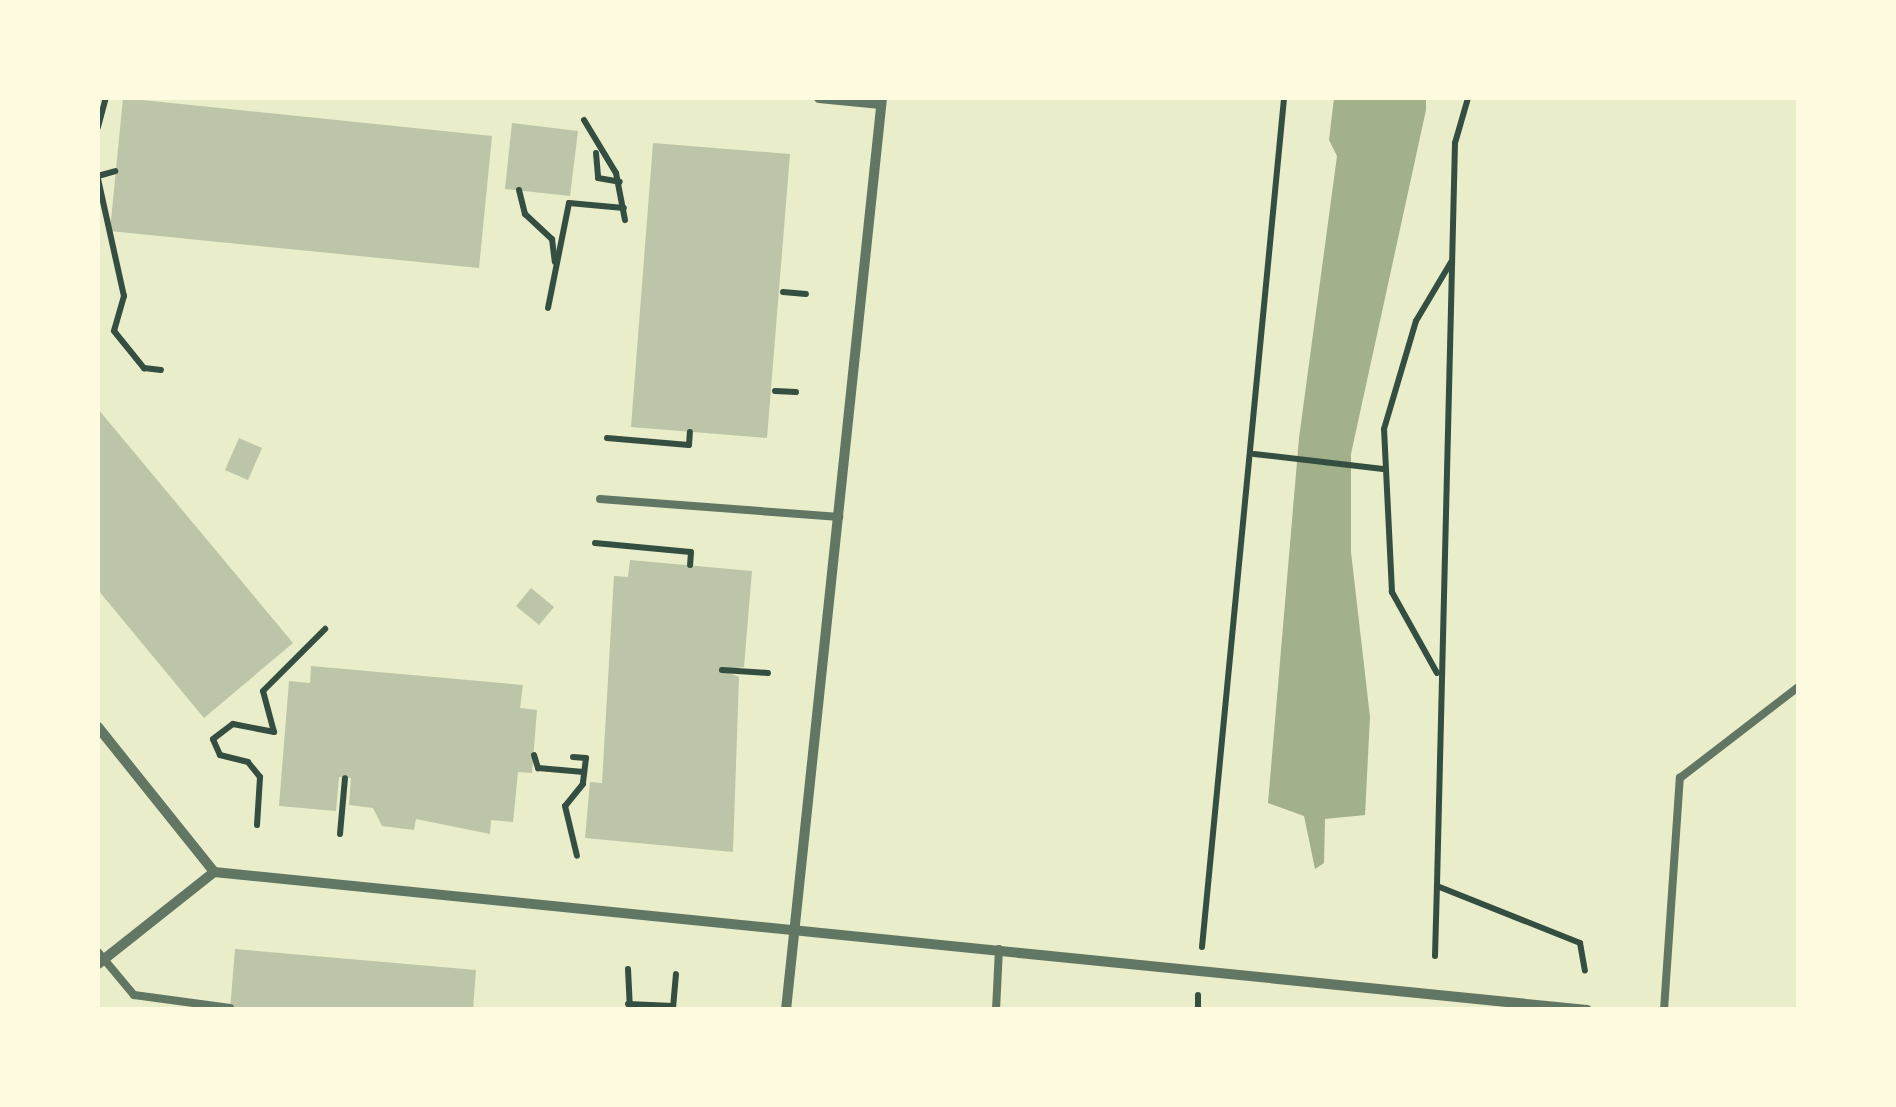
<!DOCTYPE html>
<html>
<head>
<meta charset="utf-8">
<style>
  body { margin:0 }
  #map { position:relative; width:1896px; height:1107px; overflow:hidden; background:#e9edc9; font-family:"Open Sans",sans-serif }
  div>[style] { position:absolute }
  .water>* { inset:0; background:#a3b18a }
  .building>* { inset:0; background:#bcc5a7 }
  .path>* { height:6px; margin:-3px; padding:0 3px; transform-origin:3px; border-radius:3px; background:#344e41 }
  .service>* { height:8px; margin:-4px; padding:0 4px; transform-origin:4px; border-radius:4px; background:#617663 }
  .minor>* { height:10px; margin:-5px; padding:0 5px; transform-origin:5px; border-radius:5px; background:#617663 }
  span { translate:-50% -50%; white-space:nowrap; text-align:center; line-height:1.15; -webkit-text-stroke:8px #fefae0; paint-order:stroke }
  .frame { position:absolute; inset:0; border:100px solid #fefae0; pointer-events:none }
</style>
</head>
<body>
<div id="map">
  <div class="water">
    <div style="clip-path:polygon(1334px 98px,1426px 98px,1426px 110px,1351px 454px,1351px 552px,1370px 717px,1365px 815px,1325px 819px,1324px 863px,1315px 869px,1304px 816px,1268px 803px,1299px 438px,1337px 156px,1329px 140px)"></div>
  </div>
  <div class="building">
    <div style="clip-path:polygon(123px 98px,492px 136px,479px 268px,110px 231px)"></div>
    <div style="clip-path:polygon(512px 123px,578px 131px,570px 196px,505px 189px)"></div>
    <div style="clip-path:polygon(653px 143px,790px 154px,767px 438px,631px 427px)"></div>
    <div style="clip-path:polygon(98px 409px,293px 643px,204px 718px,98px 590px)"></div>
    <div style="clip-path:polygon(239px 438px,262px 448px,248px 480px,225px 470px)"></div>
    <div style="clip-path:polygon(630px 560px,752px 571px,744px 667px,722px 670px,739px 677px,733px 852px,585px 838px,590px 782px,602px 783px,614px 576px,628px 577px)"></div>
    <div style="clip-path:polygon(531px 588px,554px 607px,539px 625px,516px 606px)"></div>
    <div style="clip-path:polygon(311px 666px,523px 685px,520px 708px,537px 710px,532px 773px,518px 772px,513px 822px,491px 820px,490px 834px,416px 819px,414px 830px,382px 826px,373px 808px,349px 805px,351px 778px,339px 777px,336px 811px,279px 806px,289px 681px,310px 683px)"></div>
    <div style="clip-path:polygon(235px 949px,476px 970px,473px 1010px,230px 1010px)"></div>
  </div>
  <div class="path">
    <div style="left:1468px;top:98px;width:47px;rotate:106.1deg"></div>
    <div style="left:1455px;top:143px;width:743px;rotate:91.39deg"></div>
    <div style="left:1437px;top:886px;width:154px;rotate:21.7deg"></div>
    <div style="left:1580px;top:943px;width:28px;rotate:80deg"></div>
    <div style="left:584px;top:120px;width:62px;rotate:58.9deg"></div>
    <div style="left:616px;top:173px;width:48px;rotate:79.2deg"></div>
    <div style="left:98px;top:127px;width:30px;rotate:-75deg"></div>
    <div style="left:596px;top:153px;width:25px;rotate:85deg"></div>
    <div style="left:598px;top:178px;width:22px;rotate:10deg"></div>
    <div style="left:98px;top:176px;width:18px;rotate:-16deg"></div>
    <div style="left:98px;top:179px;width:120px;rotate:77.5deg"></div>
    <div style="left:124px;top:296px;width:36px;rotate:106deg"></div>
    <div style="left:114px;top:331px;width:48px;rotate:51deg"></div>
    <div style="left:144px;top:368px;width:17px;rotate:7deg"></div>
    <div style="left:519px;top:190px;width:25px;rotate:76deg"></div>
    <div style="left:525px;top:214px;width:37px;rotate:43deg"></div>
    <div style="left:552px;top:239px;width:23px;rotate:83deg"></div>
    <div style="left:783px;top:292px;width:23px;rotate:5deg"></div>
    <div style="left:548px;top:308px;width:107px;rotate:-78.7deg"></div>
    <div style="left:569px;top:203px;width:55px;rotate:5.2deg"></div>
    <div style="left:775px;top:391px;width:21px;rotate:3deg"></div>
    <div style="left:607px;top:438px;width:82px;rotate:4.9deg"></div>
    <div style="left:689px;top:445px;width:13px;rotate:-86deg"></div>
    <div style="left:1254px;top:454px;width:130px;rotate:6.6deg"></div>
    <div style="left:595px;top:543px;width:96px;rotate:5.4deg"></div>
    <div style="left:691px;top:552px;width:13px;rotate:94deg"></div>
    <div style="left:722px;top:670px;width:46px;rotate:3.7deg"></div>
    <div style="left:1437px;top:673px;width:93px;rotate:-119.1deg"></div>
    <div style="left:1392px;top:592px;width:163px;rotate:-92.8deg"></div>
    <div style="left:1384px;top:429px;width:113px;rotate:-73.5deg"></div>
    <div style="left:1416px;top:321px;width:69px;rotate:-59.3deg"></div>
    <div style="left:534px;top:755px;width:14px;rotate:73deg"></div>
    <div style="left:538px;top:768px;width:46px;rotate:5deg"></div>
    <div style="left:573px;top:757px;width:13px;rotate:4deg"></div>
    <div style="left:586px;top:758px;width:26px;rotate:97deg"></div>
    <div style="left:583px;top:784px;width:28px;rotate:129deg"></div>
    <div style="left:565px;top:806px;width:51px;rotate:76.5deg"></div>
    <div style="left:257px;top:825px;width:48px;rotate:-86.4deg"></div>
    <div style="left:260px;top:777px;width:19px;rotate:-129deg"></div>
    <div style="left:248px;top:762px;width:29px;rotate:-166deg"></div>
    <div style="left:220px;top:755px;width:17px;rotate:-114deg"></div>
    <div style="left:213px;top:739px;width:25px;rotate:-37deg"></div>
    <div style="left:233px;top:724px;width:42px;rotate:11deg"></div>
    <div style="left:274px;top:732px;width:42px;rotate:-105deg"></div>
    <div style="left:263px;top:691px;width:88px;rotate:-45deg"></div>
    <div style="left:340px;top:834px;width:56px;rotate:-84.9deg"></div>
    <div style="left:1202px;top:947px;width:853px;rotate:-84.48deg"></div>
    <div style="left:1435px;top:956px;width:70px;rotate:-88.4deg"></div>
    <div style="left:628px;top:969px;width:41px;rotate:87.2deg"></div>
    <div style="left:628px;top:1004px;width:45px;rotate:2.5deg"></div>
    <div style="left:673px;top:1008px;width:34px;rotate:-85deg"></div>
    <div style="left:1198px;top:1010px;width:15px;rotate:-90deg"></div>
  </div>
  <div class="service">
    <div style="left:600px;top:499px;width:240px;rotate:4.3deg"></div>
    <div style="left:98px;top:952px;width:56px;rotate:50.1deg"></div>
    <div style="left:134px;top:995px;width:97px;rotate:7.7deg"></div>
    <div style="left:996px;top:1010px;width:61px;rotate:-87.2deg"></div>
    <div style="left:1664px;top:1010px;width:233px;rotate:-86.1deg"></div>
    <div style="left:1680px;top:778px;width:149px;rotate:-37.6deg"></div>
  </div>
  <div class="minor">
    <div style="left:819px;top:98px;width:62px;rotate:5.5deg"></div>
    <div style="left:98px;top:727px;width:186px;rotate:51.3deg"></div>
    <div style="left:98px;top:964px;width:148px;rotate:-38.4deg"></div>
    <div style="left:214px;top:872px;width:1380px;rotate:5.74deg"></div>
    <div style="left:786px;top:1010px;width:917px;rotate:-83.99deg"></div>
  </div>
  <div class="frame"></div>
</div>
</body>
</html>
